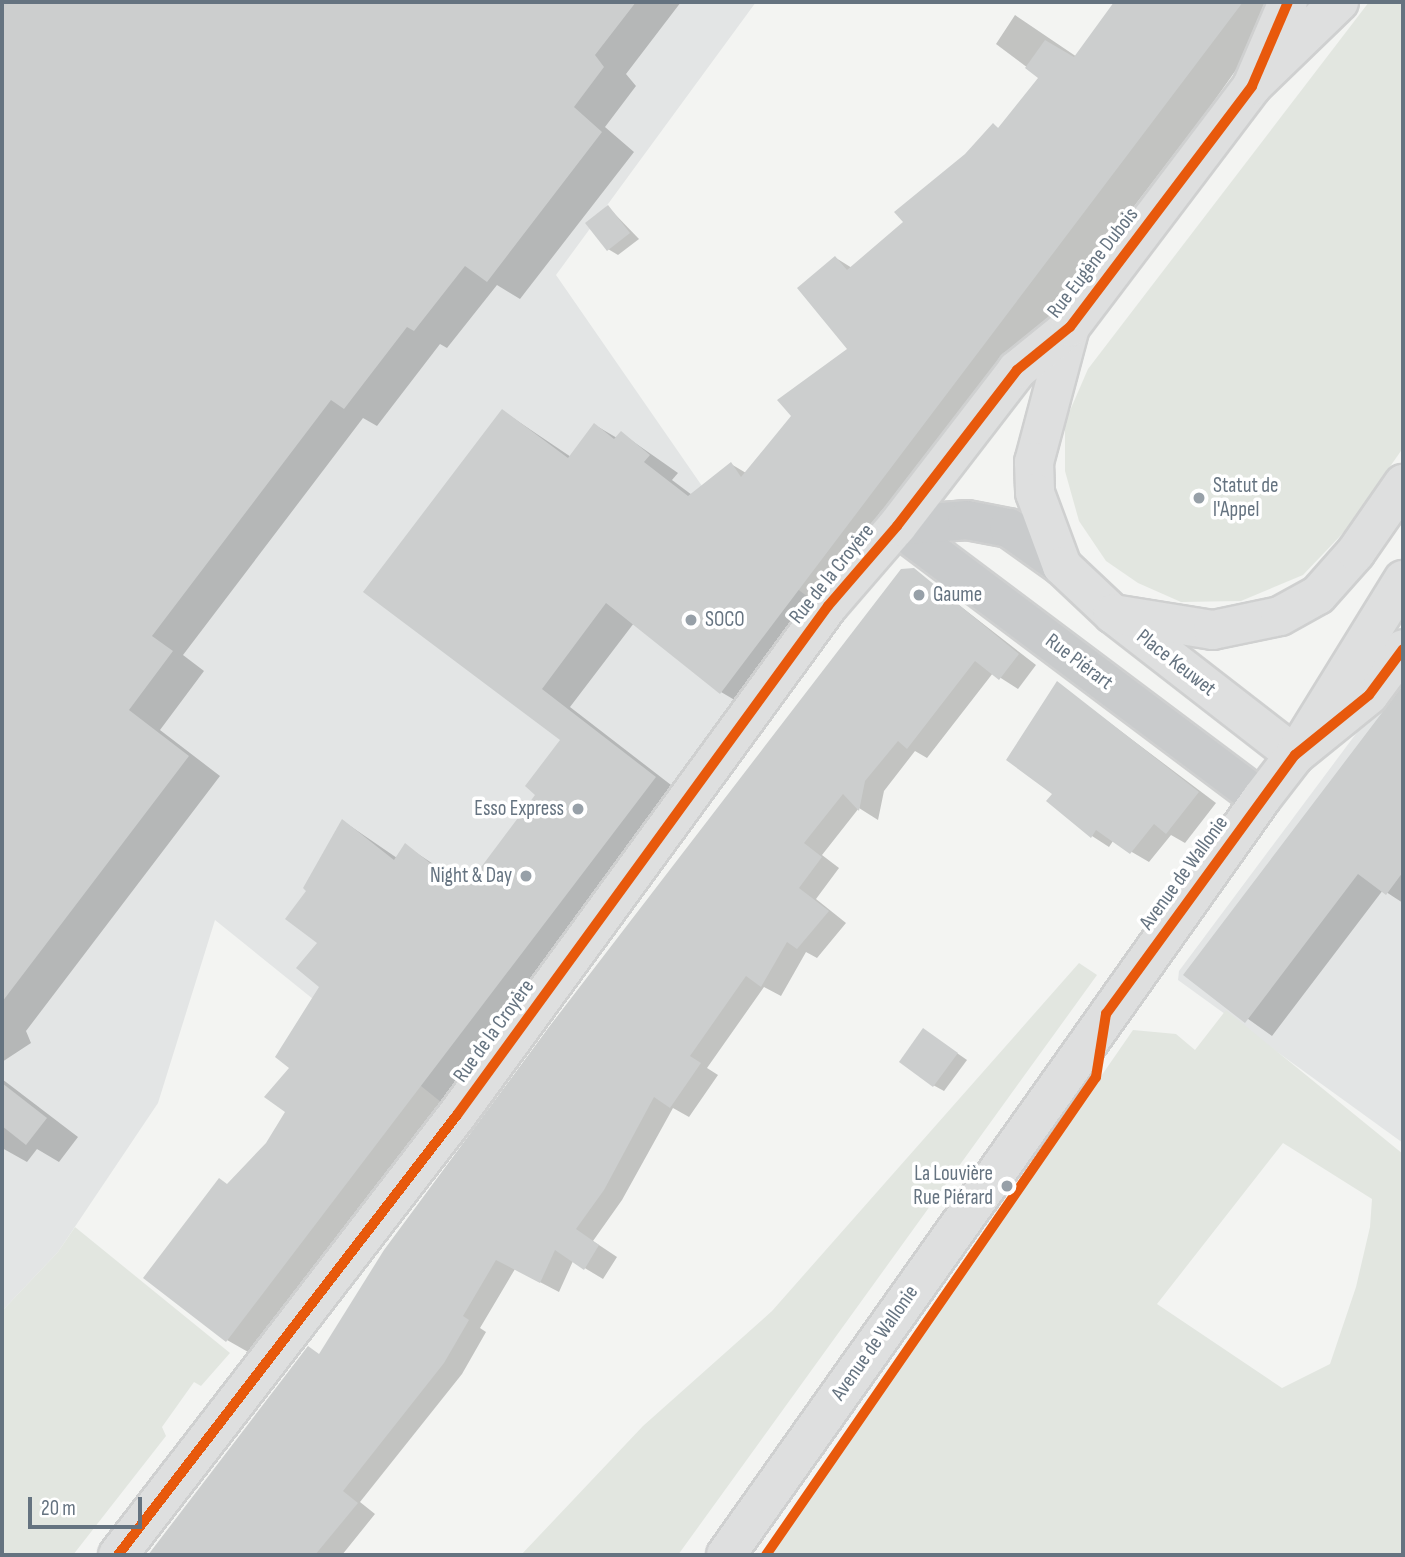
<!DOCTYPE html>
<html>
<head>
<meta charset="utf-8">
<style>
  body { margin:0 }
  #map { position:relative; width:1405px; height:1557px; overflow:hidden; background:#f3f4f2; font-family:"Sofia Sans Condensed",sans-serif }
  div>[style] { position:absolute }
  .built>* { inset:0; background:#e3e5e5 }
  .green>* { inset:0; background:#e2e6e0 }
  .shadow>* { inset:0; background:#0003 }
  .building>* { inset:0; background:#cccece }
  .roads { filter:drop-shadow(2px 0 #cfd0d0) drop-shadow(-2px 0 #cfd0d0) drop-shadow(0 2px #cfd0d0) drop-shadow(0 -2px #cfd0d0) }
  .street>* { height:38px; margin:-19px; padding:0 19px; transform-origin:19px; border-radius:19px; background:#c9cbcc }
  .primary>* { height:38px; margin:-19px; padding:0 19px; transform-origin:19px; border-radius:19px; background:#dedfdf }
  .highway>* { height:38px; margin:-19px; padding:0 19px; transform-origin:19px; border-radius:19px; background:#dedfdf }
  .cycleway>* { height:10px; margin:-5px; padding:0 5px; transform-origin:5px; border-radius:5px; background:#e8590c }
  .dots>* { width:19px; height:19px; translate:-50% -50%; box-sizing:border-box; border:4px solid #fff; border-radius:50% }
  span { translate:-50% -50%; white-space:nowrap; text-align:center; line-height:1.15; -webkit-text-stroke:7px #fff; paint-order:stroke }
  .street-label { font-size:21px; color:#657380 }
  .poi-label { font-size:21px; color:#657380 }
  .left { translate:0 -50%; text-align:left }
  .right { translate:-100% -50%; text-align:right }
  .frame { position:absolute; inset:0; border:4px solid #657380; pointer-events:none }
  .scale { position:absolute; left:28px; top:1497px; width:114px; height:32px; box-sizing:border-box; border:4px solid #657380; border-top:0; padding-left:9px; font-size:21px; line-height:24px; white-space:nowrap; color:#657380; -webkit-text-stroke:5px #fff; paint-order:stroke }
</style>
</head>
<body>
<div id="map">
  <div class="built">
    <div style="clip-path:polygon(2px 2px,756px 2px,556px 275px,747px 551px,808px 597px,457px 1115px,215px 920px,158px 1103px,58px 1252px,2px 1311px)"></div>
    <div style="clip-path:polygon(1393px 684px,1403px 692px,1403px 1143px,1178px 980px,1179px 971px)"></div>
  </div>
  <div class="green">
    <div style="clip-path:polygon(1369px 2px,1403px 2px,1403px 448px,1345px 531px,1303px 575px,1241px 601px,1181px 602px,1138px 583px,1106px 561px,1079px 521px,1065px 471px,1065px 422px,1088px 369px)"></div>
    <div style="clip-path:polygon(1079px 963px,1097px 975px,678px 1555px,521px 1555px,643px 1426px,772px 1311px)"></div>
    <div style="clip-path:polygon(evenodd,1226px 1010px,1403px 1154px,1403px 1555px,770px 1555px,1133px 1030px,1176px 1034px,1195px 1050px,1226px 1010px,1283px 1143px,1372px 1199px,1370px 1227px,1356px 1287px,1330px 1364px,1282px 1388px,1157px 1304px,1283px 1143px)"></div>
    <div style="clip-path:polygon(75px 1227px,230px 1353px,201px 1386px,194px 1382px,162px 1427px,166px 1436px,73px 1555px,2px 1555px,2px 1311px,58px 1252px)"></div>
  </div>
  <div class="shadow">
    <div style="clip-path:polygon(2px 2px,681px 2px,626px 74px,636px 86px,605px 127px,634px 152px,520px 299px,497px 285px,447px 348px,440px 344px,377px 426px,363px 418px,183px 655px,204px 671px,160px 730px,220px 776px,26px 1031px,31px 1043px,2px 1062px)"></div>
    <div style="clip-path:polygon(1130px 2px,1284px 2px,1207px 111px,750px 709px,721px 692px,634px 623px,570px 707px,684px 795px,257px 1357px,227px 1340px,228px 1185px,267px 1144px,288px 1112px,292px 1068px,321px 987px,319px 943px,309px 891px,343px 821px,397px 858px,406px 846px,453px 877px,460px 869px,475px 878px,538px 794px,562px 740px,366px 591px,503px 411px,571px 457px,595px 425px,617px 438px,621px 433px,678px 473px,672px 480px,692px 495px,731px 464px,746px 473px,849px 350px,836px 258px,852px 268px,905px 222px,994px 125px,999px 129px,1040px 77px,996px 44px,1015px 15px,1077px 57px,1107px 30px)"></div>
    <div style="clip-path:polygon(608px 207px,639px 239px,618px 255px,608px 249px)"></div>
    <div style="clip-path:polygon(914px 570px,1036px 665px,1018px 689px,993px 673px,927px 758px,915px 751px,884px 791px,878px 820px,859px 808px,822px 855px,839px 868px,816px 899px,846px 923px,817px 958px,806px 952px,781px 996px,764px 987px,707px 1068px,718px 1075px,689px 1117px,673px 1108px,622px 1200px,593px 1241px,617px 1257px,603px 1279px,573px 1261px,559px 1292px,515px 1269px,480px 1328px,486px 1332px,462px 1374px,360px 1502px,375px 1514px,342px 1555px,150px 1555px,308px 1348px,320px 1355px)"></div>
    <div style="clip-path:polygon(1057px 683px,1216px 803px,1185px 843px,1171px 835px,1149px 862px,1113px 841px,1109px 847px,1092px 836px,1054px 793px)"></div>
    <div style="clip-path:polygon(1403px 686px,1403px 903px,1383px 890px,1272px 1036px,1185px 974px)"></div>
    <div style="clip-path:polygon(934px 1037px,967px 1060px,944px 1091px,933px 1085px)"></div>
    <div style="clip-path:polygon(2px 1079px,78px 1137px,59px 1162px,37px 1149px,27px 1162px,2px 1148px)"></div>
  </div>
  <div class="building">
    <div style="clip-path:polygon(2px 2px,636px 2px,595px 55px,604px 67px,574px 107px,602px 132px,487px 282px,465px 266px,414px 331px,407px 327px,344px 409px,331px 400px,152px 636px,173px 651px,129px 710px,189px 756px,2px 1002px)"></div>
    <div style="clip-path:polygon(1114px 2px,1243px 2px,720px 694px,606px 603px,542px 689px,656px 777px,226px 1342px,143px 1278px,219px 1178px,227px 1184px,266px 1143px,285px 1112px,264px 1097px,289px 1068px,275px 1057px,319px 987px,296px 968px,317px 943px,285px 919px,306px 891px,303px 888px,342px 819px,394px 860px,405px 843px,450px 879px,459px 867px,473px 878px,535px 795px,525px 786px,560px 740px,363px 592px,502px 409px,568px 458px,594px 423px,614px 439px,621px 431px,650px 455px,644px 462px,688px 496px,731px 462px,741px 477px,791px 416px,777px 400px,847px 349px,797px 288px,835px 256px,847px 270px,903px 222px,894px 212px,965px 154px,993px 123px,998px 128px,1038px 78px,1025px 68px,1045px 40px,1074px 57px)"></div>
    <div style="clip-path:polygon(608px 205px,630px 233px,607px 251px,585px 223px)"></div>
    <div style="clip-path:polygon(914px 568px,1019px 654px,999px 680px,975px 661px,907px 749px,898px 741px,865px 781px,859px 811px,843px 794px,804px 843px,822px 857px,799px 888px,829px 911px,797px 949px,787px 942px,761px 987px,746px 976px,690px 1056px,701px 1063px,670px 1108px,654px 1097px,604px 1190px,576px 1229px,599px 1245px,584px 1270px,555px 1250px,540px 1283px,496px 1260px,463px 1316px,469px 1320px,444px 1363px,343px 1491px,358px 1503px,315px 1555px,148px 1555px,308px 1346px,319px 1354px,384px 1250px,549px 1027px,901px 569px)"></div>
    <div style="clip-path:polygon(1057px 681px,1199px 792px,1166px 834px,1154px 824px,1130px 854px,1096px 830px,1091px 838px,1046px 801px,1052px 794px,1006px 760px)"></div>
    <div style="clip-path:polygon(1403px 685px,1403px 872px,1386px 895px,1358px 874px,1245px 1023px,1183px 975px)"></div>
    <div style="clip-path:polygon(923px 1028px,958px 1053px,933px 1087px,899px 1062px)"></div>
    <div style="clip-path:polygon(2px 1083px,47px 1118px,26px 1145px,2px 1126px)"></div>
  </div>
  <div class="roads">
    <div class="street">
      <div style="left:897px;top:526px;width:455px;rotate:36.9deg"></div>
      <div style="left:897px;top:526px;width:70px;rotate:-4.9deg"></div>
      <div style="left:967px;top:520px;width:43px;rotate:10.8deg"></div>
      <div style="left:1009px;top:528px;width:65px;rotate:35.6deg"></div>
    </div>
    <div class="primary">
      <div style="left:1070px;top:327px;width:140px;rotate:104.9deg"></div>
      <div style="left:1034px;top:462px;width:31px;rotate:88deg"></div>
      <div style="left:1035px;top:493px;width:78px;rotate:69.7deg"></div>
      <div style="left:1062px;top:566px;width:70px;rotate:43.3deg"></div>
      <div style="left:1113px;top:614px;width:230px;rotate:37.8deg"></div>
      <div style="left:118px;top:1555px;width:555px;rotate:-52.39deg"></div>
      <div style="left:457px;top:1115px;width:630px;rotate:-53.91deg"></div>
      <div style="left:828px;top:606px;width:106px;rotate:-49.2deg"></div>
      <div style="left:897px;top:526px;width:197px;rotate:-52.4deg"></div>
      <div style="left:1017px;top:370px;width:68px;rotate:-39.1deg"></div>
      <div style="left:1070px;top:327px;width:302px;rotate:-52.9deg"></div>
      <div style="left:1252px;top:86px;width:91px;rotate:-66.8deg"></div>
      <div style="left:726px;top:1555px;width:926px;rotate:-54.71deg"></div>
      <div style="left:1261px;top:799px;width:56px;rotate:-52.3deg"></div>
      <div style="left:1295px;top:755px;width:95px;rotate:-39deg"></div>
      <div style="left:1369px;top:695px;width:57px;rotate:-53.5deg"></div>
    </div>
    <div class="highway">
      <div style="left:1252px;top:86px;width:121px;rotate:-44deg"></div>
      <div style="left:1113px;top:614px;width:101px;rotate:9.1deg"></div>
      <div style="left:1213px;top:630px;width:68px;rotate:-11.8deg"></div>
      <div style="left:1280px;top:616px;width:43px;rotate:-28.9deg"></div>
      <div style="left:1318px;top:595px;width:57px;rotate:-48.5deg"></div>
      <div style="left:1356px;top:552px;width:83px;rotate:-55.3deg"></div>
      <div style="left:1295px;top:755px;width:206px;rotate:-58.3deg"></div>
    </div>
  </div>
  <div class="cycleway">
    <div style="left:118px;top:1555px;width:555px;rotate:-52.39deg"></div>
    <div style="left:457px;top:1115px;width:630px;rotate:-53.91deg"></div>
    <div style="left:828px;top:606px;width:106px;rotate:-49.2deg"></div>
    <div style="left:897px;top:526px;width:197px;rotate:-52.4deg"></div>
    <div style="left:1017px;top:370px;width:68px;rotate:-39.1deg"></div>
    <div style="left:1070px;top:327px;width:302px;rotate:-52.9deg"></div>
    <div style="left:1252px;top:86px;width:91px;rotate:-66.8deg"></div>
    <div style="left:766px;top:1555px;width:581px;rotate:-55.38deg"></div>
    <div style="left:1096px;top:1077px;width:64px;rotate:-81deg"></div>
    <div style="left:1106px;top:1014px;width:321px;rotate:-53.9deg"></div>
    <div style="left:1295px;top:755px;width:95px;rotate:-39deg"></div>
    <div style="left:1369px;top:695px;width:57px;rotate:-53.5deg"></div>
  </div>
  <div class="dots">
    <div style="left:1199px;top:498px;background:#97a0a8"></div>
    <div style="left:919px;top:595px;background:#97a0a8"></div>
    <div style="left:691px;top:620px;background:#97a0a8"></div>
    <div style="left:578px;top:809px;background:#97a0a8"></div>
    <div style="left:526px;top:876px;background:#97a0a8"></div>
    <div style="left:1007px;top:1186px;background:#97a0a8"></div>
  </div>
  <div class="street-label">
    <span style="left:1093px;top:263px;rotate:-52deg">Rue Eugène Dubois</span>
    <span style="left:832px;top:574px;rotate:-51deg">Rue de la Croyère</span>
    <span style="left:1079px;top:662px;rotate:37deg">Rue Piérart</span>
    <span style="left:1176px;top:663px;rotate:38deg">Place Keuwet</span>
    <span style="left:1184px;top:873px;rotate:-54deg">Avenue de Wallonie</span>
    <span style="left:494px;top:1031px;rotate:-54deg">Rue de la Croyère</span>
    <span style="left:875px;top:1343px;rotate:-55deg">Avenue de Wallonie</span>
  </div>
  <div class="poi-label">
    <span class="left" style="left:1213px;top:498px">Statut de<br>l'Appel</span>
    <span class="left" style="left:933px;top:595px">Gaume</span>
    <span class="left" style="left:705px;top:620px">SOCO</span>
    <span class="right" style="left:564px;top:809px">Esso Express</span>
    <span class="right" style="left:512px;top:876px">Night &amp; Day</span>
    <span class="right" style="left:993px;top:1186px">La Louvière<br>Rue Piérard</span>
  </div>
  <div class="frame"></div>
  <div class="scale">20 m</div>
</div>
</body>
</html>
